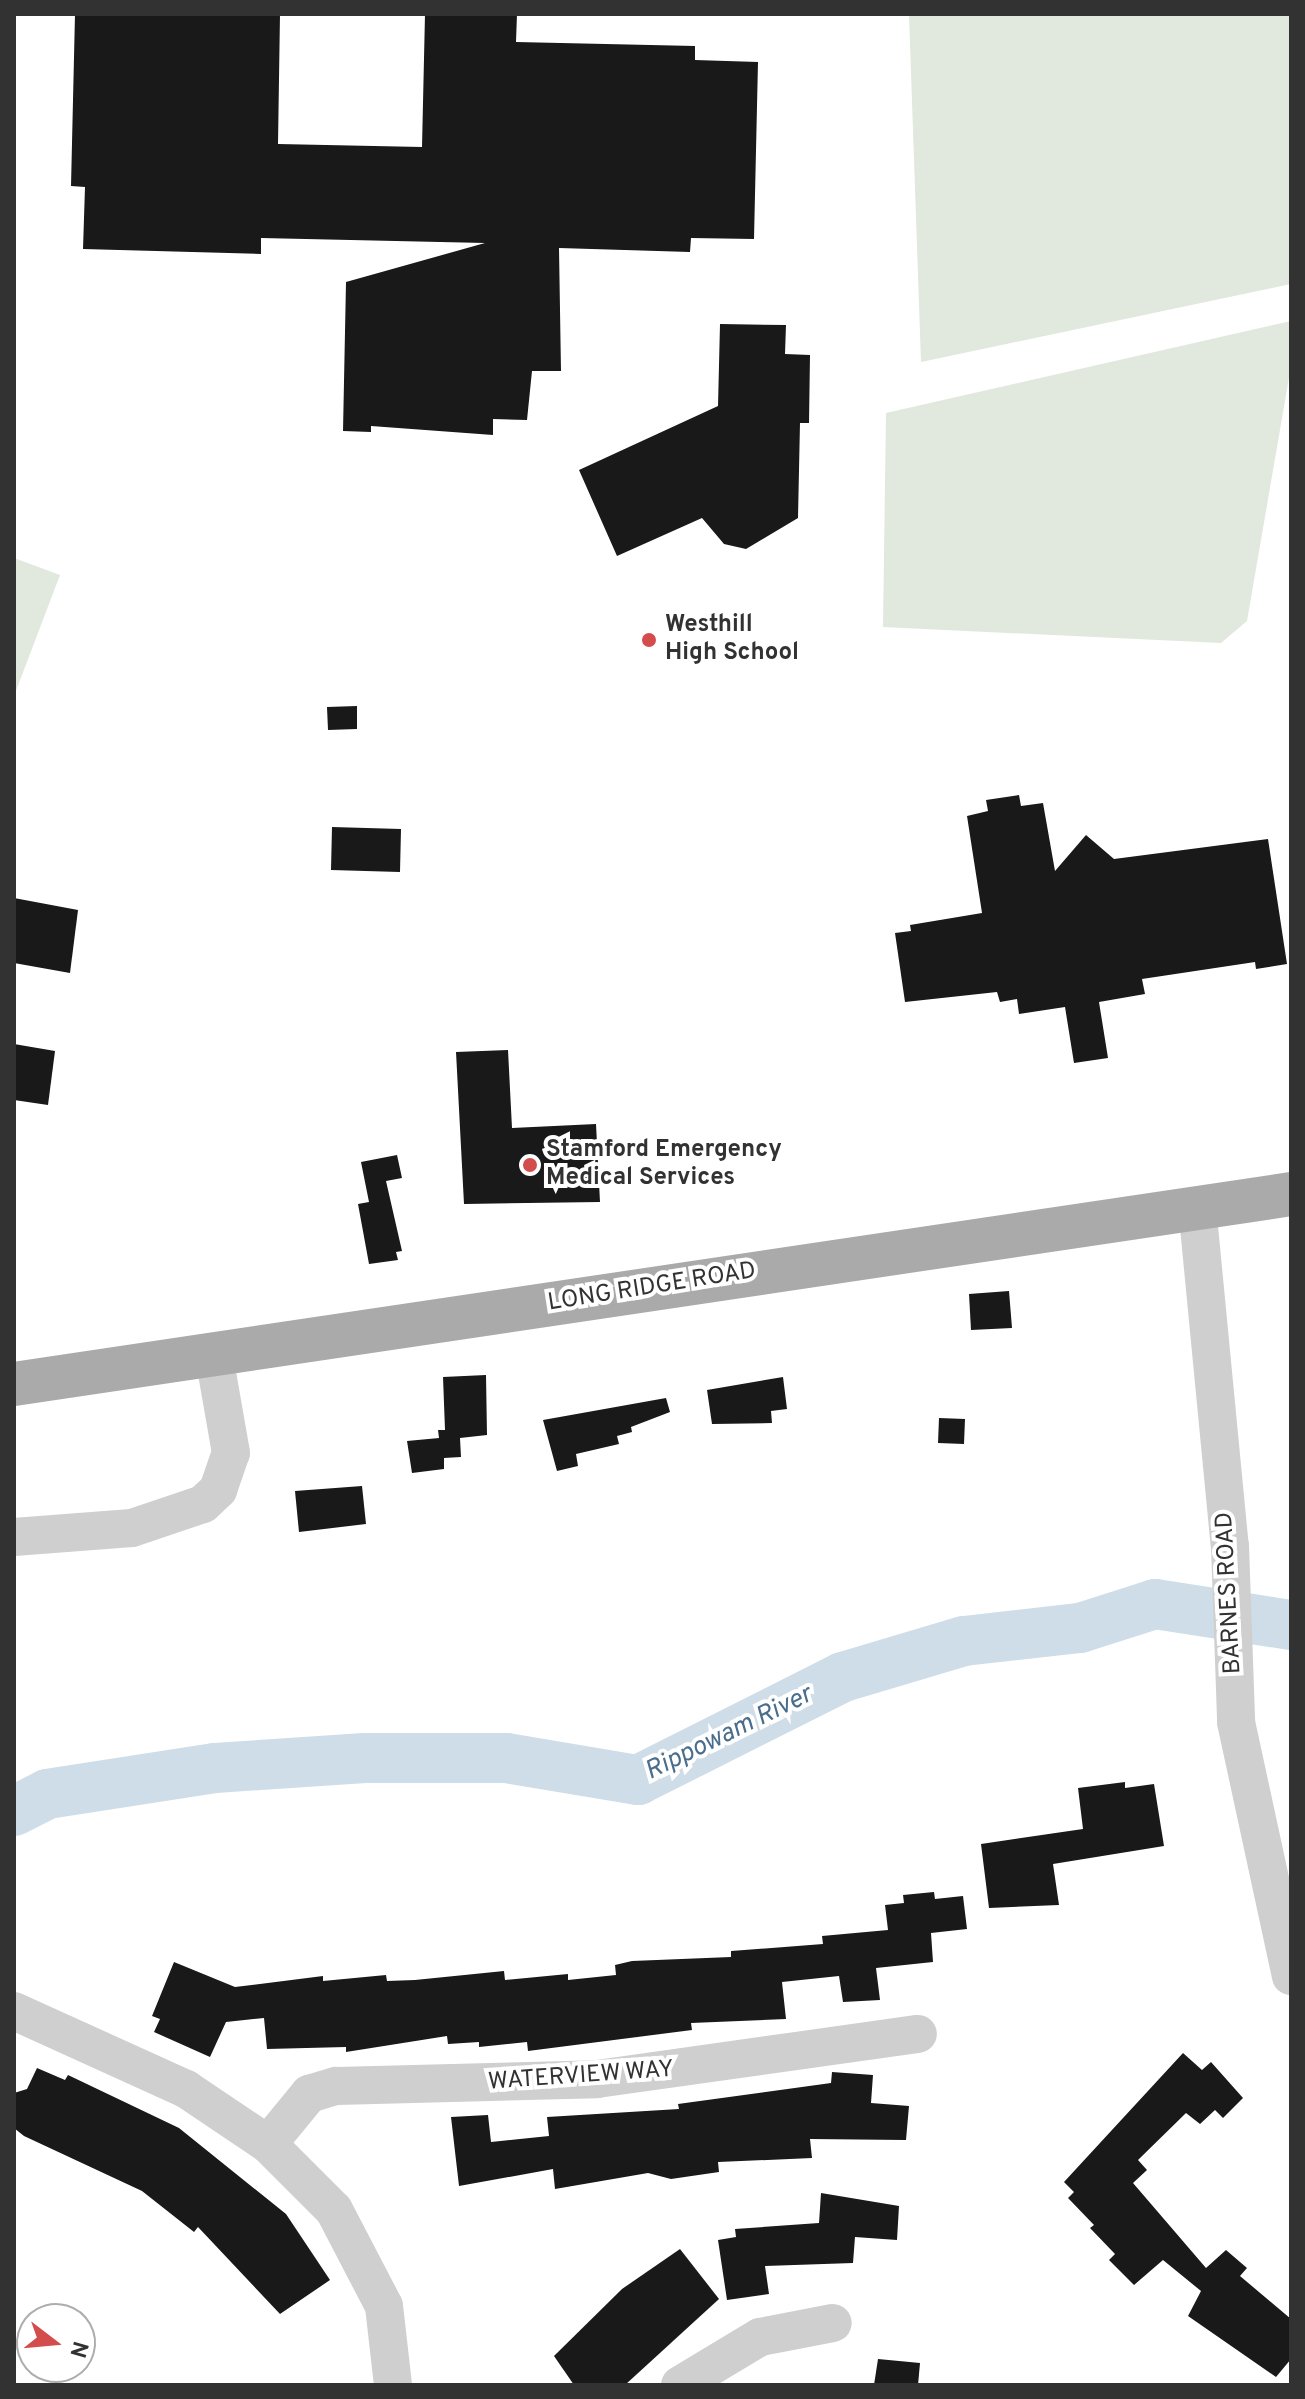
<!DOCTYPE html>
<html>
<head>
<meta charset="utf-8">
<style>
  body { margin:0 }
  #map { position:relative; width:1305px; height:2399px; overflow:hidden; background:#fff; font-family:Overpass,sans-serif }
  div>[style] { position:absolute }
  .green>* { inset:0; background:#e1e8dd }
  .river>* { height:50px; margin:-25px; padding:0 25px; transform-origin:25px; border-radius:25px; background:#cfdde8 }
  .building>* { inset:0; background:#191919 }
  .minor>* { height:38px; margin:-19px; padding:0 19px; transform-origin:19px; border-radius:19px; background:#cfcfcf }
  .major>* { height:44px; margin:-22px; padding:0 22px; transform-origin:22px; border-radius:22px; background:#aaa }
  .dots>* { width:22px; height:22px; translate:-50% -50%; box-sizing:border-box; border:4px solid #fff; border-radius:50% }
  span { translate:-50% -50%; white-space:nowrap; text-align:center; line-height:1.15; -webkit-text-stroke:8px #fff; paint-order:stroke }
  .poi-label { font-size:24px; color:#323232; font-weight:700 }
  .left { translate:0 -50%; text-align:left }
  .street-label { font-size:24px; color:#323232 }
  .water-label { font-size:26px; color:#496d8c; font-style:italic }
  .frame { position:absolute; inset:0; border:16px solid #323232; pointer-events:none }
  .north { position:absolute; left:16px; top:2303px; width:80px; height:80px; box-sizing:border-box; background:#fff; border:2px solid #adadad; border-radius:50%; rotate:106deg; font-size:22px; font-weight:700; line-height:32px; text-align:center; color:#323232 }
  .north::after { content:''; display:block; margin:auto; width:28px; height:36px; background:#d24d4c; clip-path:polygon(50% 0,100% 100%,50% 72%,0 100%) }
</style>
</head>
<body>
<div id="map">
  <div class="green">
    <div style="clip-path:polygon(909px 14px,1291px 14px,1291px 284px,921px 362px)"></div>
    <div style="clip-path:polygon(1291px 321px,1291px 366px,1247px 621px,1221px 643px,883px 627px,886px 413px)"></div>
    <div style="clip-path:polygon(14px 558px,60px 575px,14px 696px)"></div>
  </div>
  <div class="river">
    <div style="left:14px;top:1811px;width:37px;rotate:-27deg"></div>
    <div style="left:47px;top:1794px;width:170px;rotate:-8.8deg"></div>
    <div style="left:215px;top:1768px;width:150px;rotate:-3.8deg"></div>
    <div style="left:365px;top:1758px;width:141px"></div>
    <div style="left:506px;top:1758px;width:134px;rotate:9.5deg"></div>
    <div style="left:638px;top:1780px;width:229px;rotate:-26.7deg"></div>
    <div style="left:843px;top:1677px;width:126px;rotate:-16.6deg"></div>
    <div style="left:964px;top:1641px;width:117px;rotate:-6.4deg"></div>
    <div style="left:1080px;top:1628px;width:79px;rotate:-17.7deg"></div>
    <div style="left:1155px;top:1604px;width:138px;rotate:8.8deg"></div>
  </div>
  <div class="building">
    <div style="clip-path:polygon(75px 14px,280px 14px,278px 144px,422px 147px,425px 14px,517px 14px,516px 42px,695px 46px,695px 60px,758px 62px,754px 239px,691px 238px,690px 252px,559px 248px,561px 371px,532px 371px,527px 420px,493px 419px,493px 435px,371px 426px,371px 432px,343px 431px,346px 282px,485px 243px,261px 238px,261px 254px,83px 249px,85px 187px,71px 186px)"></div>
    <div style="clip-path:polygon(720px 324px,786px 325px,785px 354px,810px 355px,809px 423px,800px 423px,798px 518px,746px 549px,724px 544px,702px 518px,617px 556px,579px 470px,718px 406px)"></div>
    <div style="clip-path:polygon(357px 706px,357px 729px,328px 730px,327px 707px)"></div>
    <div style="clip-path:polygon(1019px 795px,1021px 806px,1043px 803px,1055px 871px,1086px 835px,1114px 859px,1268px 839px,1287px 964px,1256px 969px,1255px 962px,1142px 979px,1145px 994px,1099px 1002px,1108px 1058px,1074px 1063px,1065px 1007px,1019px 1014px,1017px 999px,1000px 1002px,997px 992px,905px 1002px,895px 933px,911px 931px,910px 925px,982px 913px,967px 816px,988px 811px,986px 800px)"></div>
    <div style="clip-path:polygon(332px 827px,401px 829px,400px 872px,331px 870px)"></div>
    <div style="clip-path:polygon(14px 898px,78px 910px,70px 973px,14px 963px)"></div>
    <div style="clip-path:polygon(14px 1044px,55px 1051px,48px 1105px,14px 1100px)"></div>
    <div style="clip-path:polygon(508px 1050px,512px 1128px,596px 1124px,600px 1202px,464px 1204px,456px 1052px)"></div>
    <div style="clip-path:polygon(397px 1155px,402px 1178px,386px 1181px,402px 1251px,396px 1252px,398px 1260px,369px 1264px,358px 1204px,369px 1202px,361px 1162px)"></div>
    <div style="clip-path:polygon(1009px 1291px,1012px 1328px,971px 1330px,969px 1294px)"></div>
    <div style="clip-path:polygon(486px 1375px,487px 1435px,460px 1438px,461px 1457px,444px 1458px,444px 1469px,412px 1473px,407px 1441px,439px 1438px,438px 1430px,445px 1430px,443px 1377px)"></div>
    <div style="clip-path:polygon(783px 1377px,787px 1409px,771px 1411px,772px 1423px,712px 1424px,707px 1390px)"></div>
    <div style="clip-path:polygon(666px 1398px,670px 1412px,631px 1427px,632px 1432px,617px 1436px,619px 1444px,576px 1454px,578px 1466px,557px 1471px,543px 1420px)"></div>
    <div style="clip-path:polygon(939px 1418px,965px 1419px,964px 1444px,938px 1443px)"></div>
    <div style="clip-path:polygon(362px 1486px,366px 1524px,299px 1532px,295px 1491px)"></div>
    <div style="clip-path:polygon(1125px 1782px,1125px 1788px,1154px 1784px,1164px 1846px,1053px 1864px,1059px 1905px,989px 1908px,981px 1844px,1083px 1829px,1078px 1788px)"></div>
    <div style="clip-path:polygon(934px 1892px,935px 1899px,963px 1896px,967px 1929px,931px 1933px,933px 1962px,876px 1968px,880px 2000px,843px 2002px,839px 1976px,782px 1982px,786px 2019px,691px 2023px,692px 2030px,528px 2051px,527px 2042px,479px 2047px,479px 2042px,448px 2044px,447px 2036px,346px 2052px,346px 2047px,267px 2049px,264px 2018px,226px 2022px,210px 2057px,154px 2032px,160px 2019px,152px 2016px,174px 1962px,235px 1987px,323px 1976px,323px 1981px,386px 1975px,387px 1981px,415px 1980px,504px 1971px,505px 1980px,568px 1974px,568px 1980px,616px 1975px,615px 1965px,632px 1961px,731px 1957px,731px 1951px,823px 1944px,822px 1936px,888px 1930px,885px 1905px,904px 1903px,903px 1895px)"></div>
    <div style="clip-path:polygon(1183px 2053px,1202px 2070px,1211px 2062px,1243px 2098px,1223px 2118px,1215px 2110px,1200px 2124px,1186px 2113px,1138px 2160px,1147px 2170px,1133px 2183px,1206px 2268px,1226px 2250px,1247px 2268px,1240px 2276px,1291px 2319px,1291px 2359px,1276px 2377px,1188px 2316px,1201px 2291px,1163px 2260px,1134px 2285px,1109px 2260px,1115px 2254px,1090px 2228px,1094px 2225px,1068px 2198px,1074px 2192px,1064px 2182px)"></div>
    <div style="clip-path:polygon(37px 2068px,65px 2080px,68px 2075px,179px 2128px,286px 2214px,330px 2280px,280px 2314px,198px 2227px,194px 2232px,142px 2191px,24px 2136px,14px 2128px,14px 2093px,27px 2089px)"></div>
    <div style="clip-path:polygon(832px 2072px,873px 2075px,871px 2103px,909px 2106px,906px 2140px,810px 2139px,812px 2158px,718px 2162px,719px 2172px,671px 2179px,648px 2173px,555px 2189px,553px 2169px,459px 2186px,451px 2117px,488px 2115px,491px 2142px,549px 2136px,547px 2117px,679px 2109px,678px 2104px,831px 2083px)"></div>
    <div style="clip-path:polygon(821px 2193px,899px 2206px,897px 2240px,855px 2237px,853px 2263px,765px 2266px,769px 2294px,727px 2300px,718px 2240px,736px 2237px,735px 2229px,819px 2223px)"></div>
    <div style="clip-path:polygon(680px 2249px,719px 2299px,625px 2385px,574px 2385px,554px 2356px,622px 2289px)"></div>
    <div style="clip-path:polygon(878px 2359px,920px 2363px,918px 2385px,874px 2385px)"></div>
  </div>
  <div class="minor">
    <div style="left:1197px;top:1206px;width:342px;rotate:84.5deg"></div>
    <div style="left:1230px;top:1546px;width:176px;rotate:88deg"></div>
    <div style="left:1236px;top:1722px;width:260px;rotate:77.8deg"></div>
    <div style="left:14px;top:1537px;width:118px;rotate:-4.4deg"></div>
    <div style="left:132px;top:1528px;width:75px;rotate:-18.7deg"></div>
    <div style="left:203px;top:1504px;width:21px;rotate:-43deg"></div>
    <div style="left:218px;top:1490px;width:39px;rotate:-71deg"></div>
    <div style="left:231px;top:1453px;width:98px;rotate:-99.9deg"></div>
    <div style="left:14px;top:2011px;width:189px;rotate:24.4deg"></div>
    <div style="left:186px;top:2089px;width:99px;rotate:33.9deg"></div>
    <div style="left:268px;top:2144px;width:93px;rotate:45deg"></div>
    <div style="left:334px;top:2210px;width:108px;rotate:62.5deg"></div>
    <div style="left:384px;top:2306px;width:80px;rotate:83.5deg"></div>
    <div style="left:268px;top:2144px;width:65px;rotate:-50.6deg"></div>
    <div style="left:309px;top:2094px;width:28px;rotate:-17deg"></div>
    <div style="left:336px;top:2086px;width:261px;rotate:-1.5deg"></div>
    <div style="left:597px;top:2079px;width:324px;rotate:-8deg"></div>
    <div style="left:680px;top:2385px;width:93px;rotate:-31deg"></div>
    <div style="left:760px;top:2337px;width:74px;rotate:-10.9deg"></div>
  </div>
  <div class="major">
    <div style="left:14px;top:1384px;width:1291px;rotate:-8.46deg"></div>
  </div>
  <div class="dots">
    <div style="left:649px;top:640px;background:#d24d4c"></div>
    <div style="left:530px;top:1165px;background:#d24d4c"></div>
  </div>
  <div class="poi-label">
    <span class="left" style="left:665px;top:640px">Westhill<br>High School</span>
    <span class="left" style="left:546px;top:1165px">Stamford Emergency<br>Medical Services</span>
  </div>
  <div class="street-label">
    <span style="left:652px;top:1288px;rotate:-9deg">LONG RIDGE ROAD</span>
    <span style="left:1230px;top:1593px;rotate:-93deg">BARNES ROAD</span>
    <span style="left:581px;top:2077px;rotate:-4deg">WATERVIEW WAY</span>
  </div>
  <div class="water-label">
    <span style="left:729px;top:1734px;rotate:-26deg">Rippowam River</span>
  </div>
  <div class="frame"></div>
  <div class="north">N</div>
</div>
</body>
</html>
